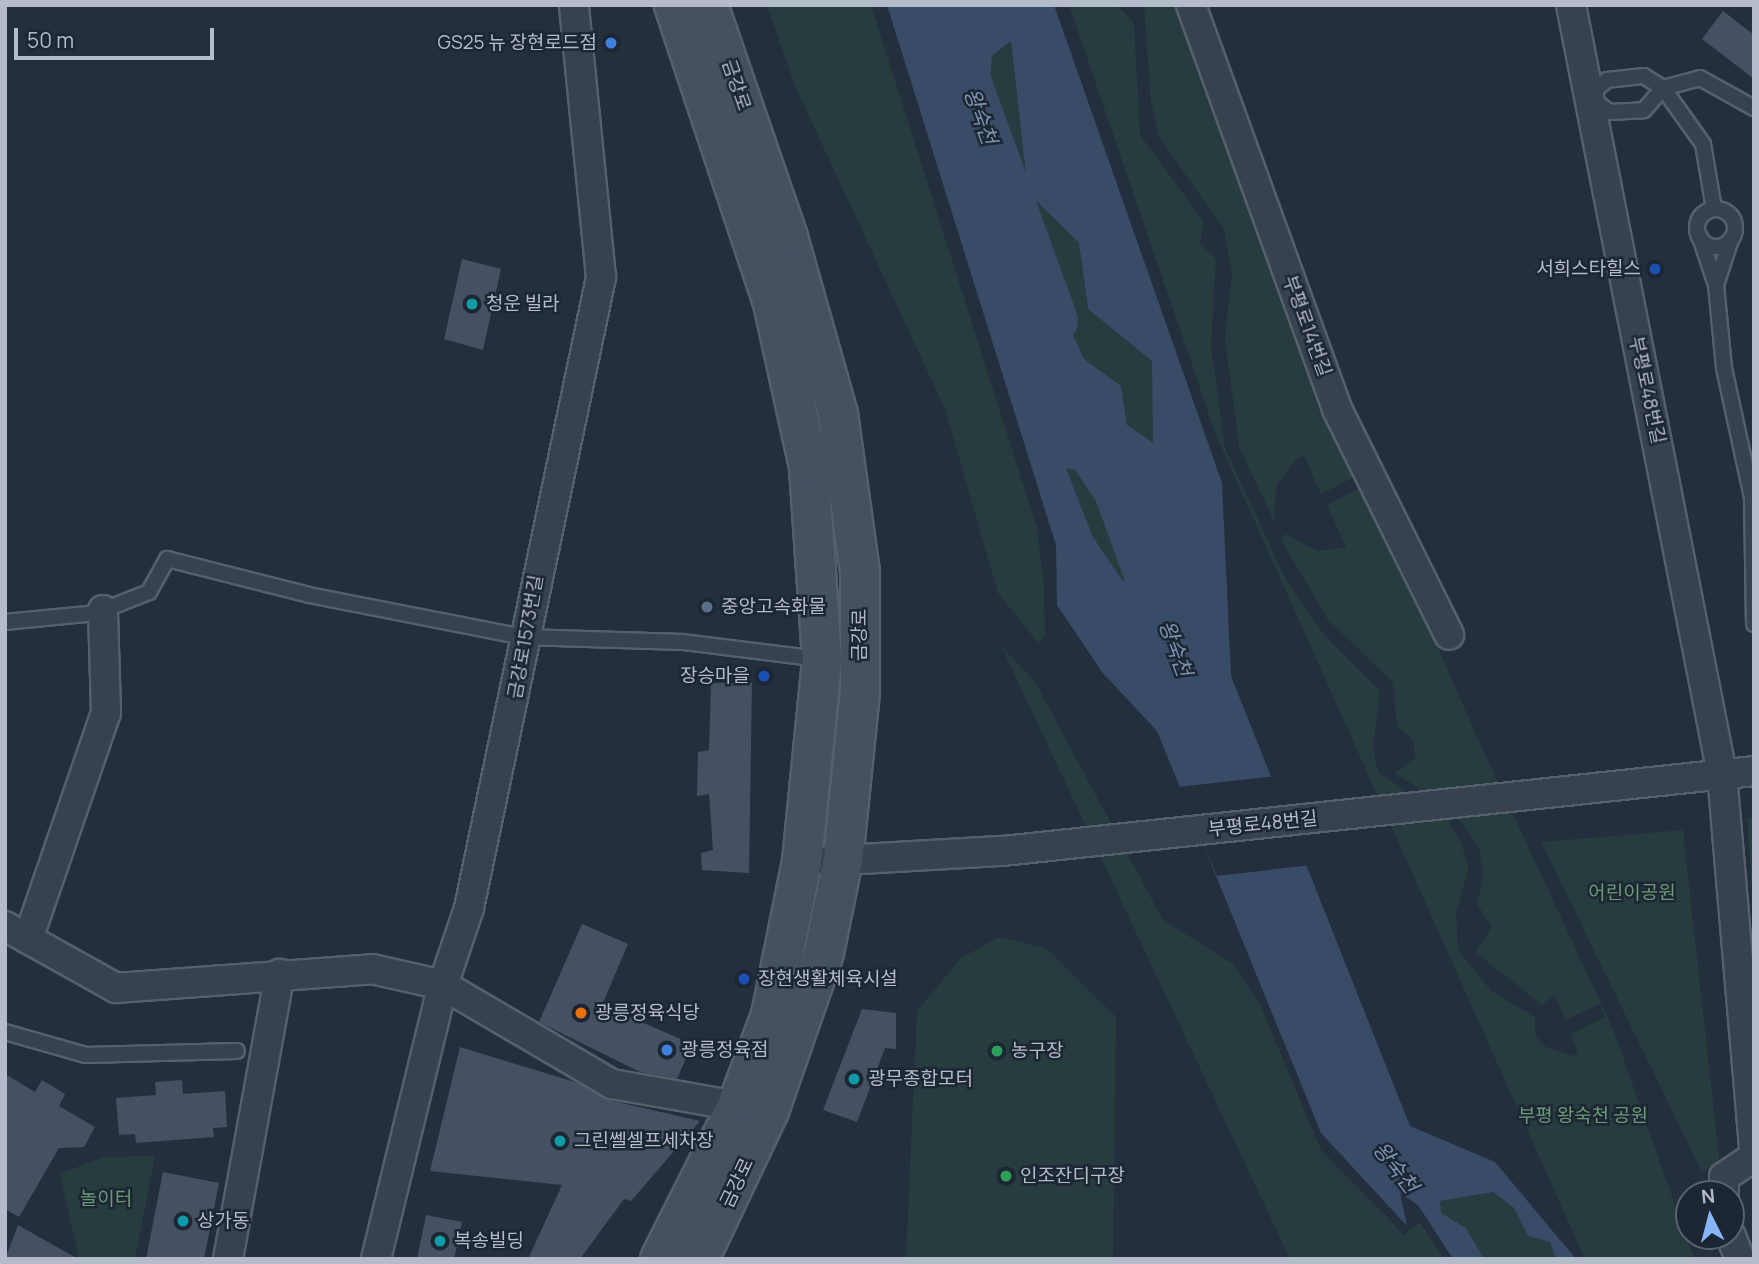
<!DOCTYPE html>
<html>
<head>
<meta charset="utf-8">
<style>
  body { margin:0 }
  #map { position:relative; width:1759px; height:1264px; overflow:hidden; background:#242f3e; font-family:Manrope,"Noto Sans KR",sans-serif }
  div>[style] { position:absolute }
  .green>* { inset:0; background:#263c3f }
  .water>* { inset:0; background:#394c67 }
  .pier>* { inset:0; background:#242f3e }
  .river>* { height:47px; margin:-23.5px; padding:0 23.5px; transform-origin:23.5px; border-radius:23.5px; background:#394c67 }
  .building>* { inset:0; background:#455162 }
  .roads { filter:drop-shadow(2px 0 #565f6c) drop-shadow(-2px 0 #565f6c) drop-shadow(0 2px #565f6c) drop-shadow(0 -2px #565f6c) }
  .lane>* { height:14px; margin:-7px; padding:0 7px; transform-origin:7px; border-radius:7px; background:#38414e }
  .lane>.ring { margin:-7px; padding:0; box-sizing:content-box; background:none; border:14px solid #38414e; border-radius:50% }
  .street>* { height:28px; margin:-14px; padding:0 14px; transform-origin:14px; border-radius:14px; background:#38414e }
  .secondary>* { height:38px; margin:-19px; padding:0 19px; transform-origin:19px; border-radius:19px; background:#465061 }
  .dots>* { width:19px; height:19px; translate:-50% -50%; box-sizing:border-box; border:4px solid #1d2633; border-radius:50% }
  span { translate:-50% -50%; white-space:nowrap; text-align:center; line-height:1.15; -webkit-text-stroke:5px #1d2633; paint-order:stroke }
  .poi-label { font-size:19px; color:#b4bcc9 }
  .right { translate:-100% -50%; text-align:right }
  .left { translate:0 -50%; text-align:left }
  .street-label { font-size:19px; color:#b4bcc9 }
  .park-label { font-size:19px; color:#6b9a76 }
  .water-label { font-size:21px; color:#7c92b1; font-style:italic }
  .frame { position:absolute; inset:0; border:7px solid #b4bcc9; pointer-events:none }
  .north { position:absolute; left:1675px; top:1180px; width:70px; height:70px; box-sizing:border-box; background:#1d2633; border:2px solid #59626f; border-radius:50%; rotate:354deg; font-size:19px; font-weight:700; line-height:28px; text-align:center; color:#b4bcc9 }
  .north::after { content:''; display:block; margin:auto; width:24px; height:32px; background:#8ab4f8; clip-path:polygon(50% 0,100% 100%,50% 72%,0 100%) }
  .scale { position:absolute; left:14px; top:28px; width:200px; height:32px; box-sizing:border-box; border:4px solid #b4bcc9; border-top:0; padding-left:9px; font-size:21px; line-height:24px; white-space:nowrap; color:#b4bcc9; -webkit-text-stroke:5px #1d2633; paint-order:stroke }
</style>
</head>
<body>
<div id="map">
  <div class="green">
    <div style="clip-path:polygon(767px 5px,871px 5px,1037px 528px,1044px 584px,1045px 637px,1038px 643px,998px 593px,945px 409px,795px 86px)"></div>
    <div style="clip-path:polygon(1069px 5px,1116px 5px,1134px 23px,1140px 135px,1204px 222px,1200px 243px,1216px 259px,1211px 345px,1225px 448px,1287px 582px,1325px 636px,1380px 691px,1373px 747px,1378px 772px,1449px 821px,1460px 841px,1469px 867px,1456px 913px,1458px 950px,1491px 991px,1535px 1017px,1535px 1035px,1544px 1046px,1573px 1056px,1578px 1053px,1571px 1034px,1605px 1017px,1600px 1004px,1565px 1020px,1555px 995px,1542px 1005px,1475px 952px,1492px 927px,1477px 904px,1483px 877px,1479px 847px,1448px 805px,1394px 773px,1416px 758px,1413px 740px,1397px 726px,1393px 682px,1328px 620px,1280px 538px,1286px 534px,1317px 551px,1346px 547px,1327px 505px,1361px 487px,1356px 476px,1321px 494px,1304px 456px,1296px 459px,1276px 486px,1274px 521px,1239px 447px,1225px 338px,1232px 274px,1224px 229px,1159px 137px,1151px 101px,1144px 5px,1177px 5px,1292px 310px,1472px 726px,1613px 1029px,1694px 1259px,1585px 1259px,1216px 435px)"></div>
    <div style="clip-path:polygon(1012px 41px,1028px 193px,1079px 243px,1088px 309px,1152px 361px,1154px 444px,1127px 425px,1121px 386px,1084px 359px,1049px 283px,1003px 217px,984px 151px,992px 56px)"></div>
    <div style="clip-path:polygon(1074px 417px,1146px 503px,1160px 566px,1123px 581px,1093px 537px,1066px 467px,1075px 470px,1099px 504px)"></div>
    <div style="clip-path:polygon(1001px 646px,1035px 682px,1163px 920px,1233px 964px,1260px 1004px,1321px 1150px,1404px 1235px,1420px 1222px,1444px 1259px,1290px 1259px)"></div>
    <div style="clip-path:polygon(1754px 818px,1754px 918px,1747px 819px)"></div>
    <div style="clip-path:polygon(1683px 830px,1720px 1166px,1702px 1172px,1541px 842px)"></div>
    <div style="clip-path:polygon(999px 937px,1046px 948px,1116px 1017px,1113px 1259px,906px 1259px,917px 1011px,961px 958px)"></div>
    <div style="clip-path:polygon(155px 1156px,135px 1259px,79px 1259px,60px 1174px,103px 1157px)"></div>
    <div style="clip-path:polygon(1493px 1192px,1514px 1208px,1528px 1236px,1550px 1242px,1556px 1259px,1484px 1259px,1466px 1228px,1441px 1213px,1439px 1201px)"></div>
  </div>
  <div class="water">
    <div style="clip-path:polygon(evenodd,887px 5px,1054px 5px,1222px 483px,1231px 676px,1410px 1126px,1495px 1162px,1576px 1259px,1556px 1259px,1550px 1242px,1528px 1236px,1514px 1208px,1493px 1192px,1440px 1201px,1441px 1213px,1466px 1228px,1484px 1259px,1453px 1259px,1418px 1205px,1400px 1193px,1407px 1226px,1321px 1133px,1157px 731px,1102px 672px,1057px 605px,1056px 545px,887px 5px,1011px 41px,1028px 193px,1079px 243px,1088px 309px,1152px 361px,1153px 443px,1127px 425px,1121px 386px,1084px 359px,1049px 283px,1003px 217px,984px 151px,992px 56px,1011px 41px,887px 5px,1075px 417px,1146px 503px,1160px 566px,1123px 581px,1093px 537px,1066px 468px,1075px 470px,1100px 507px,1075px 417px)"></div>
  </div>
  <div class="pier">
    <div style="clip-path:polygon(1276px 776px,1312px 865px,1217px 876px,1178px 787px)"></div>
  </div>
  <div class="river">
    <div style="left:949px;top:5px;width:54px;rotate:79.3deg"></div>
    <div style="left:959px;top:58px;width:279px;rotate:70.1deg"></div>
    <div style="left:1079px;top:386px;width:262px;rotate:70.1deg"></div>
  </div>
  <div class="building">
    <div style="clip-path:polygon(1723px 11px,1754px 35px,1754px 79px,1702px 39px)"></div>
    <div style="clip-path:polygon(462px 259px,501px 269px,483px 350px,444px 339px)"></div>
    <div style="clip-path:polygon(711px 683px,752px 683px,749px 873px,702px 870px,701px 853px,713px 850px,709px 794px,697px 796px,698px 752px,709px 750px)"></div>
    <div style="clip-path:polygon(582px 924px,628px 944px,602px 1005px,692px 1044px,677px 1079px,640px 1072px,539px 1022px)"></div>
    <div style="clip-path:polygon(862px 1009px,896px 1013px,896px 1049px,885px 1048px,857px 1122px,823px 1110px)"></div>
    <div style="clip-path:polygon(460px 1047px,578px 1083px,609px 1100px,700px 1121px,631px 1201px,624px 1199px,580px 1259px,528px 1259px,562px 1185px,430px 1171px)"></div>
    <div style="clip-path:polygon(5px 1074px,35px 1092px,42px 1080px,65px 1094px,59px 1106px,95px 1127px,84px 1147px,59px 1148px,19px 1217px,5px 1209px)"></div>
    <div style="clip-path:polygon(182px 1080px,183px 1094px,225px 1091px,227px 1127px,213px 1128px,214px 1137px,136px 1143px,135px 1134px,119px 1135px,116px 1098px,156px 1095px,155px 1082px)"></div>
    <div style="clip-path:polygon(163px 1172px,219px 1183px,204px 1259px,146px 1259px)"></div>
    <div style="clip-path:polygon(426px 1215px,462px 1222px,454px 1259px,417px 1259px)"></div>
    <div style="clip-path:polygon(18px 1225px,78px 1259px,5px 1259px)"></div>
  </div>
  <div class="roads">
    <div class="lane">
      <div style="left:1714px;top:209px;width:66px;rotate:-99.6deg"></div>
      <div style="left:1703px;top:144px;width:69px;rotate:-125.5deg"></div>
      <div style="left:1663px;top:88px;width:22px;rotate:-148deg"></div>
      <div style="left:1644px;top:76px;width:37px;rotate:174deg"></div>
      <div style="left:1607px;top:80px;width:25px;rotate:140deg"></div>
      <div style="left:1588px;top:96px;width:26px;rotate:37deg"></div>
      <div style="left:1609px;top:112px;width:35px;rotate:-3deg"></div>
      <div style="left:1644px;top:110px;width:29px;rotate:-49deg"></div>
      <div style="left:1663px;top:88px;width:38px;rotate:-15deg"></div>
      <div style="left:1700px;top:78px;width:62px;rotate:29.1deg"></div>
      <div class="ring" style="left:1697px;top:209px;width:24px;height:24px"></div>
      <div style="left:1700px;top:237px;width:51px;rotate:71.6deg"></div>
      <div style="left:1716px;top:285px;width:83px;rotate:84.5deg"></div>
      <div style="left:1724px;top:368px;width:132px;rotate:77.8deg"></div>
      <div style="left:1752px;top:497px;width:127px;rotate:89.1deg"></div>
      <div style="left:1716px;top:285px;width:48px;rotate:-71.9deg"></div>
      <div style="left:5px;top:622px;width:91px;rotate:-5.6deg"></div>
      <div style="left:96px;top:613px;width:57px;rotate:-21.6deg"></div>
      <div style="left:149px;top:592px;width:38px;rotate:-61deg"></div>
      <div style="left:167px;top:559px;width:146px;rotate:14.2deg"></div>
      <div style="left:309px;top:595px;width:218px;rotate:11.1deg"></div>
      <div style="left:523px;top:637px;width:160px;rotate:1.8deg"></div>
      <div style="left:683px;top:642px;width:138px;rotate:7.1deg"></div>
      <div style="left:5px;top:1032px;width:84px;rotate:15.9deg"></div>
      <div style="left:86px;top:1055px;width:151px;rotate:-1.5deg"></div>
    </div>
    <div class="street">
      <div style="left:1191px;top:5px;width:430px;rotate:70.1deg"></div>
      <div style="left:1337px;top:409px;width:252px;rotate:63.6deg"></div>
      <div style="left:1571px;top:5px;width:784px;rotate:78.89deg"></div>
      <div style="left:1722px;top:774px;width:376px;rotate:85.1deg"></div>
      <div style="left:827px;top:861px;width:176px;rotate:-3.3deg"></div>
      <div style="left:1003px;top:851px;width:755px;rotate:-6.08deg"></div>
      <div style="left:5px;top:926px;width:127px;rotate:29.2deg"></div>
      <div style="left:116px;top:988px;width:257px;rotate:-4.2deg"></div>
      <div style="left:372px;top:969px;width:73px;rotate:12.7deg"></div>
      <div style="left:443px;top:985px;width:196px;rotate:30.4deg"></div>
      <div style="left:612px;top:1084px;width:127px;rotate:10deg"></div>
      <div style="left:28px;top:939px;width:239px;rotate:-71deg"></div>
      <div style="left:106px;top:713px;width:103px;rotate:-91.7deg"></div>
      <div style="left:1724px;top:1194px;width:17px;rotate:-90deg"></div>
      <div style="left:1724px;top:1177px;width:36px;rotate:-34deg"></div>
      <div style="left:1731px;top:1236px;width:25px;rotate:69deg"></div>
      <div style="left:228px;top:1259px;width:290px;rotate:-79.7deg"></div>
      <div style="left:376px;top:1259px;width:282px;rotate:-76.3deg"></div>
      <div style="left:443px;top:985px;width:81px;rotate:-71.3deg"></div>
      <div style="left:469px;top:908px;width:645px;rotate:-78.18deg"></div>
      <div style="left:601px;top:277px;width:273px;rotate:-95.7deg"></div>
    </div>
    <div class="secondary">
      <div style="left:660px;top:1259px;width:171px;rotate:-63.3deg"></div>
      <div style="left:737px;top:1106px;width:97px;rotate:-69.5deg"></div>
      <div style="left:771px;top:1015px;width:157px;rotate:-78.6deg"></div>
      <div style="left:802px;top:861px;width:203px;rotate:-84.3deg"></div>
      <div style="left:822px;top:659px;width:192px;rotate:-93.9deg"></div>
      <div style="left:809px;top:467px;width:168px;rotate:-102.4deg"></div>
      <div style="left:773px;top:303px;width:314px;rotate:-108.4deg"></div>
      <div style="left:699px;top:1259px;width:164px;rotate:-64.7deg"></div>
      <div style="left:769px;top:1111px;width:167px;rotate:-70.8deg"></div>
      <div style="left:824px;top:953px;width:95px;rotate:-78.5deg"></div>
      <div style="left:843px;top:860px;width:169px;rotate:-84.2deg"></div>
      <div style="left:860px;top:692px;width:120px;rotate:-90deg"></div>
      <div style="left:860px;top:572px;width:160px;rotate:-97.9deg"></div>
      <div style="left:838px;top:414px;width:184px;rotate:-105.8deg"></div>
      <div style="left:788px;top:237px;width:245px;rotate:-109deg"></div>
    </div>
  </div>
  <div class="dots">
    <div style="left:611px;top:43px;background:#3f7fe0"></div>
    <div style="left:1655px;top:269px;background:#1a4fb4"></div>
    <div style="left:472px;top:304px;background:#0f9aa8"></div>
    <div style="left:707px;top:607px;background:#5c6f8a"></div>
    <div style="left:764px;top:676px;background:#1a4fb4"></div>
    <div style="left:744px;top:979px;background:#1a4fb4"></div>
    <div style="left:581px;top:1013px;background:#e8710a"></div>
    <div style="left:667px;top:1050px;background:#3f7fe0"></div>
    <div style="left:997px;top:1051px;background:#2e9e5b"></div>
    <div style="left:854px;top:1079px;background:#0f9aa8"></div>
    <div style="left:560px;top:1141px;background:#0f9aa8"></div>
    <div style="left:1006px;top:1176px;background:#2e9e5b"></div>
    <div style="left:183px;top:1221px;background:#0f9aa8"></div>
    <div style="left:440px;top:1241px;background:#0f9aa8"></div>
  </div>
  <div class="poi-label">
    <span class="right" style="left:597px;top:43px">GS25 뉴 장현로드점</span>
    <span class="right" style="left:1641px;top:269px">서희스타힐스</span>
    <span class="left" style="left:486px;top:304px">청운 빌라</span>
    <span class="left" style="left:721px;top:607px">중앙고속화물</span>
    <span class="right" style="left:750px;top:676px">장승마을</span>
    <span class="left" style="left:758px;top:979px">장현생활체육시설</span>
    <span class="left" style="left:595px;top:1013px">광릉정육식당</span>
    <span class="left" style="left:681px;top:1050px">광릉정육점</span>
    <span class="left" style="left:1011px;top:1051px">농구장</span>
    <span class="left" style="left:868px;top:1079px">광무종합모터</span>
    <span class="left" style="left:574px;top:1141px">그린쎌셀프세차장</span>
    <span class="left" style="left:1020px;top:1176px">인조잔디구장</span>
    <span class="left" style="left:197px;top:1221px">상가동</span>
    <span class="left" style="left:454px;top:1241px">복송빌딩</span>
  </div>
  <div class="street-label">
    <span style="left:736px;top:85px;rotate:71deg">금강로</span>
    <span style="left:1307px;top:326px;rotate:70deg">부평로14번길</span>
    <span style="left:1647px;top:390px;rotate:78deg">부평로48번길</span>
    <span style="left:860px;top:635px;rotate:-90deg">금강로</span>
    <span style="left:526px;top:637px;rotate:-80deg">금강로1573번길</span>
    <span style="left:1263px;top:824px;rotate:-6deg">부평로48번길</span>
    <span style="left:737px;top:1183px;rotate:-65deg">금강로</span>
  </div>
  <div class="park-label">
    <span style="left:1632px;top:893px">어린이공원</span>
    <span style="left:1583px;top:1116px">부평 왕숙천 공원</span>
    <span style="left:106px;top:1199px">놀이터</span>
  </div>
  <div class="water-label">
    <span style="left:981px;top:116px;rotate:70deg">왕숙천</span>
    <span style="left:1176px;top:648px;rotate:70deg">왕숙천</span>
    <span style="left:1396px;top:1167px;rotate:52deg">왕숙천</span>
  </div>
  <div class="frame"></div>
  <div class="north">N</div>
  <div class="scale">50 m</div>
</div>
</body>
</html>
